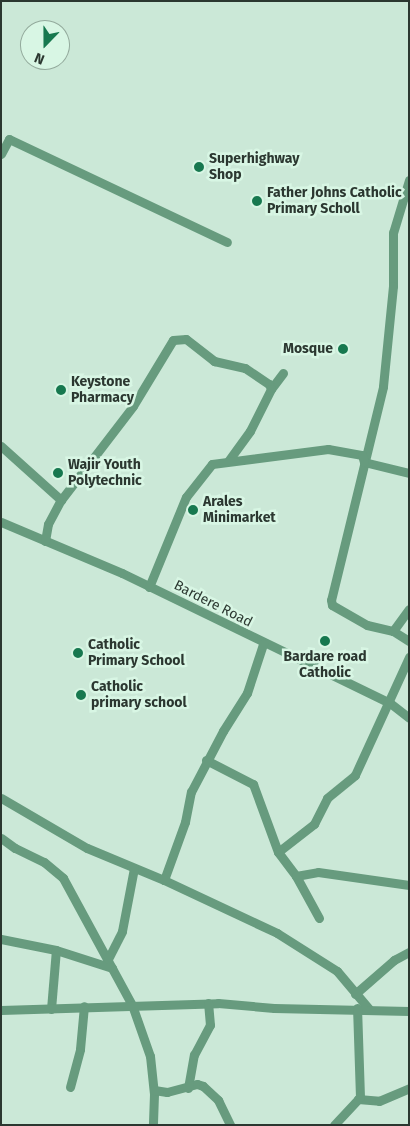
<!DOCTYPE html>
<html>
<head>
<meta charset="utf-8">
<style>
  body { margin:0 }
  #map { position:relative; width:410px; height:1126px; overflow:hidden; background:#cbe8d7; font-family:"Fira Sans",sans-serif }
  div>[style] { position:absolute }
  .minor>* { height:9px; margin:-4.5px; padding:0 4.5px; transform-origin:4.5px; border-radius:4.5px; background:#679b7e }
  .dots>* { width:14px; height:14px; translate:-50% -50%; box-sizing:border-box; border:2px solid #d8f6e4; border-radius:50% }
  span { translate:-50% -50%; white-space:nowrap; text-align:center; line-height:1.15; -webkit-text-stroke:5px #d8f6e4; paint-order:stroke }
  .poi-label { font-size:14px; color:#2b3730; font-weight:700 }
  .left { translate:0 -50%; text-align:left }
  .right { translate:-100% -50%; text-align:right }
  .street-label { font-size:14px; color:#2b3730 }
  .frame { position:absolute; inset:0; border:2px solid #2b3730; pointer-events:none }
  .north { position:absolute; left:20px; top:20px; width:50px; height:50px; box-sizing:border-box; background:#d8f6e4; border:1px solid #93aa9c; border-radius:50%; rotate:202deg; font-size:14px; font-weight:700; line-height:20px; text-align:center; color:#2b3730 }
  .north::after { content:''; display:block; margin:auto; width:18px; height:22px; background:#17784f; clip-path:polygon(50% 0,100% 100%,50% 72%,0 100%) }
</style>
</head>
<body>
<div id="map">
  <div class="minor">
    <div style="left:1px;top:154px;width:17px;rotate:-62deg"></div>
    <div style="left:9px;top:139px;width:241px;rotate:25.3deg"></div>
    <div style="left:409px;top:180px;width:55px;rotate:106.8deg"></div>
    <div style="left:393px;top:233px;width:53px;rotate:90deg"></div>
    <div style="left:393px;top:286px;width:101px;rotate:95.7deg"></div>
    <div style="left:383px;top:387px;width:219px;rotate:103.7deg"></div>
    <div style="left:331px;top:600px;width:5px;rotate:79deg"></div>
    <div style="left:332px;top:605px;width:40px;rotate:29.7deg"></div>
    <div style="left:367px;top:625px;width:27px;rotate:13deg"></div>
    <div style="left:393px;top:631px;width:19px;rotate:32deg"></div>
    <div style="left:271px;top:389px;width:20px;rotate:-53deg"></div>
    <div style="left:1px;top:446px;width:81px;rotate:42deg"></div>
    <div style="left:364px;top:462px;width:46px;rotate:13.7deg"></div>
    <div style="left:1px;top:522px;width:131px;rotate:22.9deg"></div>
    <div style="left:122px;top:573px;width:298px;rotate:25.9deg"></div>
    <div style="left:390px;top:703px;width:24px;rotate:38deg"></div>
    <div style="left:45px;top:541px;width:17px;rotate:-80deg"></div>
    <div style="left:48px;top:524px;width:27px;rotate:-62deg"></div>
    <div style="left:61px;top:500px;width:118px;rotate:-52.5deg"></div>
    <div style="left:133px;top:406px;width:77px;rotate:-58.8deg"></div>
    <div style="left:173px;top:340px;width:13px;rotate:-4deg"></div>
    <div style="left:186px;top:339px;width:36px;rotate:38deg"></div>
    <div style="left:214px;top:361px;width:32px;rotate:13deg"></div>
    <div style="left:245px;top:368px;width:29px;rotate:34deg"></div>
    <div style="left:269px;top:384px;width:5px;rotate:68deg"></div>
    <div style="left:271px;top:389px;width:47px;rotate:116.6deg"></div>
    <div style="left:250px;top:431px;width:36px;rotate:126deg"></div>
    <div style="left:149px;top:587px;width:97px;rotate:-67.7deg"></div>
    <div style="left:186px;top:497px;width:42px;rotate:-51.8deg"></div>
    <div style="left:212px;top:464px;width:117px;rotate:-7.4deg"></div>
    <div style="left:328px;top:449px;width:35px;rotate:10deg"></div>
    <div style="left:362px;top:455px;width:7px;rotate:74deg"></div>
    <div style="left:393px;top:631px;width:27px;rotate:-54deg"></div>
    <div style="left:206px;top:760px;width:53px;rotate:27.1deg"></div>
    <div style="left:253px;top:784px;width:72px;rotate:69.8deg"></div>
    <div style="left:278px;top:852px;width:30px;rotate:53deg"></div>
    <div style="left:296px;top:876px;width:48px;rotate:61.3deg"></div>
    <div style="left:1px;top:798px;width:99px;rotate:30.2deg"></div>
    <div style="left:87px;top:848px;width:83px;rotate:22.6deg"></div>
    <div style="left:164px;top:880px;width:125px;rotate:25.1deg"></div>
    <div style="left:277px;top:933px;width:71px;rotate:32.3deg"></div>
    <div style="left:337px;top:971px;width:50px;rotate:49.9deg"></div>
    <div style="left:1px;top:838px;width:17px;rotate:36deg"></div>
    <div style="left:15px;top:848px;width:32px;rotate:26deg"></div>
    <div style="left:44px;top:862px;width:25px;rotate:40deg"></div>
    <div style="left:63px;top:878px;width:145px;rotate:61.5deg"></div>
    <div style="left:132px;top:1005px;width:54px;rotate:70.6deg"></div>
    <div style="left:150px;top:1056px;width:38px;rotate:84deg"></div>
    <div style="left:154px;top:1094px;width:31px;rotate:92deg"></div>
    <div style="left:278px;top:852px;width:46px;rotate:-37.9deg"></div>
    <div style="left:314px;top:824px;width:29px;rotate:-63deg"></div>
    <div style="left:327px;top:798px;width:36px;rotate:-39deg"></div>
    <div style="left:355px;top:775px;width:130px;rotate:-65.4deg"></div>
    <div style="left:296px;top:876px;width:22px;rotate:-10deg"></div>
    <div style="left:318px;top:872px;width:92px;rotate:8.1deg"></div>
    <div style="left:164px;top:880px;width:62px;rotate:-70.1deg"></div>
    <div style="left:185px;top:822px;width:31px;rotate:-79deg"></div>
    <div style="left:191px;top:792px;width:69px;rotate:-62.3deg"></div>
    <div style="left:223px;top:731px;width:45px;rotate:-57.7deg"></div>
    <div style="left:247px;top:693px;width:52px;rotate:-71.9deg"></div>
    <div style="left:1px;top:939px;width:56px;rotate:11.3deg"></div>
    <div style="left:56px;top:950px;width:59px;rotate:17.8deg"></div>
    <div style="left:108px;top:959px;width:31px;rotate:-63deg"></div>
    <div style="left:122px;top:931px;width:64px;rotate:-79.2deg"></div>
    <div style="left:355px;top:994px;width:52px;rotate:-41.1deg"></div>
    <div style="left:394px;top:960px;width:17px;rotate:-28deg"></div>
    <div style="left:51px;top:1009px;width:59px;rotate:-85.2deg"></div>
    <div style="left:1px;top:1010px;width:217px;rotate:-1.8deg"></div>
    <div style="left:218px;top:1003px;width:56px;rotate:5.1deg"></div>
    <div style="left:274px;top:1008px;width:135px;rotate:1.3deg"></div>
    <div style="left:70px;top:1087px;width:39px;rotate:-75deg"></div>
    <div style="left:80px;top:1049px;width:43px;rotate:-84.7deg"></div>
    <div style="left:188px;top:1088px;width:34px;rotate:-80deg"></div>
    <div style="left:194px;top:1055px;width:34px;rotate:-62deg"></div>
    <div style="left:210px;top:1025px;width:22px;rotate:-95deg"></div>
    <div style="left:154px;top:1090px;width:13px;rotate:9deg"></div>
    <div style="left:167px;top:1092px;width:31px;rotate:-15deg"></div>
    <div style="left:197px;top:1084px;width:6px;rotate:18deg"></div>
    <div style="left:203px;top:1086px;width:21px;rotate:43deg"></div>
    <div style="left:218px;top:1100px;width:28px;rotate:64deg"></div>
    <div style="left:358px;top:1099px;width:21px;rotate:5deg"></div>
    <div style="left:379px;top:1101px;width:33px;rotate:-23deg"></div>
    <div style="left:334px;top:1125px;width:38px;rotate:-47deg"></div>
    <div style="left:360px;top:1097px;width:89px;rotate:-91.9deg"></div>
  </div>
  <div class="dots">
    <div style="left:199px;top:167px;background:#17784f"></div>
    <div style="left:257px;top:201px;background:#17784f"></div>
    <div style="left:343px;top:349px;background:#17784f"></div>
    <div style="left:61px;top:390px;background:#17784f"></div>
    <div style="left:58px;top:473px;background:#17784f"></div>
    <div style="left:193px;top:510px;background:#17784f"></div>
    <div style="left:325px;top:641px;background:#17784f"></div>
    <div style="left:78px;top:653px;background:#17784f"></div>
    <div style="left:81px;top:695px;background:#17784f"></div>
  </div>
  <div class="poi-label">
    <span class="left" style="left:209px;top:167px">Superhighway<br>Shop</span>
    <span class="left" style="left:267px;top:201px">Father Johns Catholic<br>Primary Scholl</span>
    <span class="right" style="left:333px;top:349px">Mosque</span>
    <span class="left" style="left:71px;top:390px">Keystone<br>Pharmacy</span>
    <span class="left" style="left:68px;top:473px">Wajir Youth<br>Polytechnic</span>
    <span class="left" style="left:203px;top:510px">Arales<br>Minimarket</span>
    <span class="left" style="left:88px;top:653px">Catholic<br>Primary School</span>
    <span style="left:325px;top:665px">Bardare road<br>Catholic</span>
    <span class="left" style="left:91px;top:695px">Catholic<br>primary school</span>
  </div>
  <div class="street-label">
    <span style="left:213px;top:604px;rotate:27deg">Bardere Road</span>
  </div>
  <div class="frame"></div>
  <div class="north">N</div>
</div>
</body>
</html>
